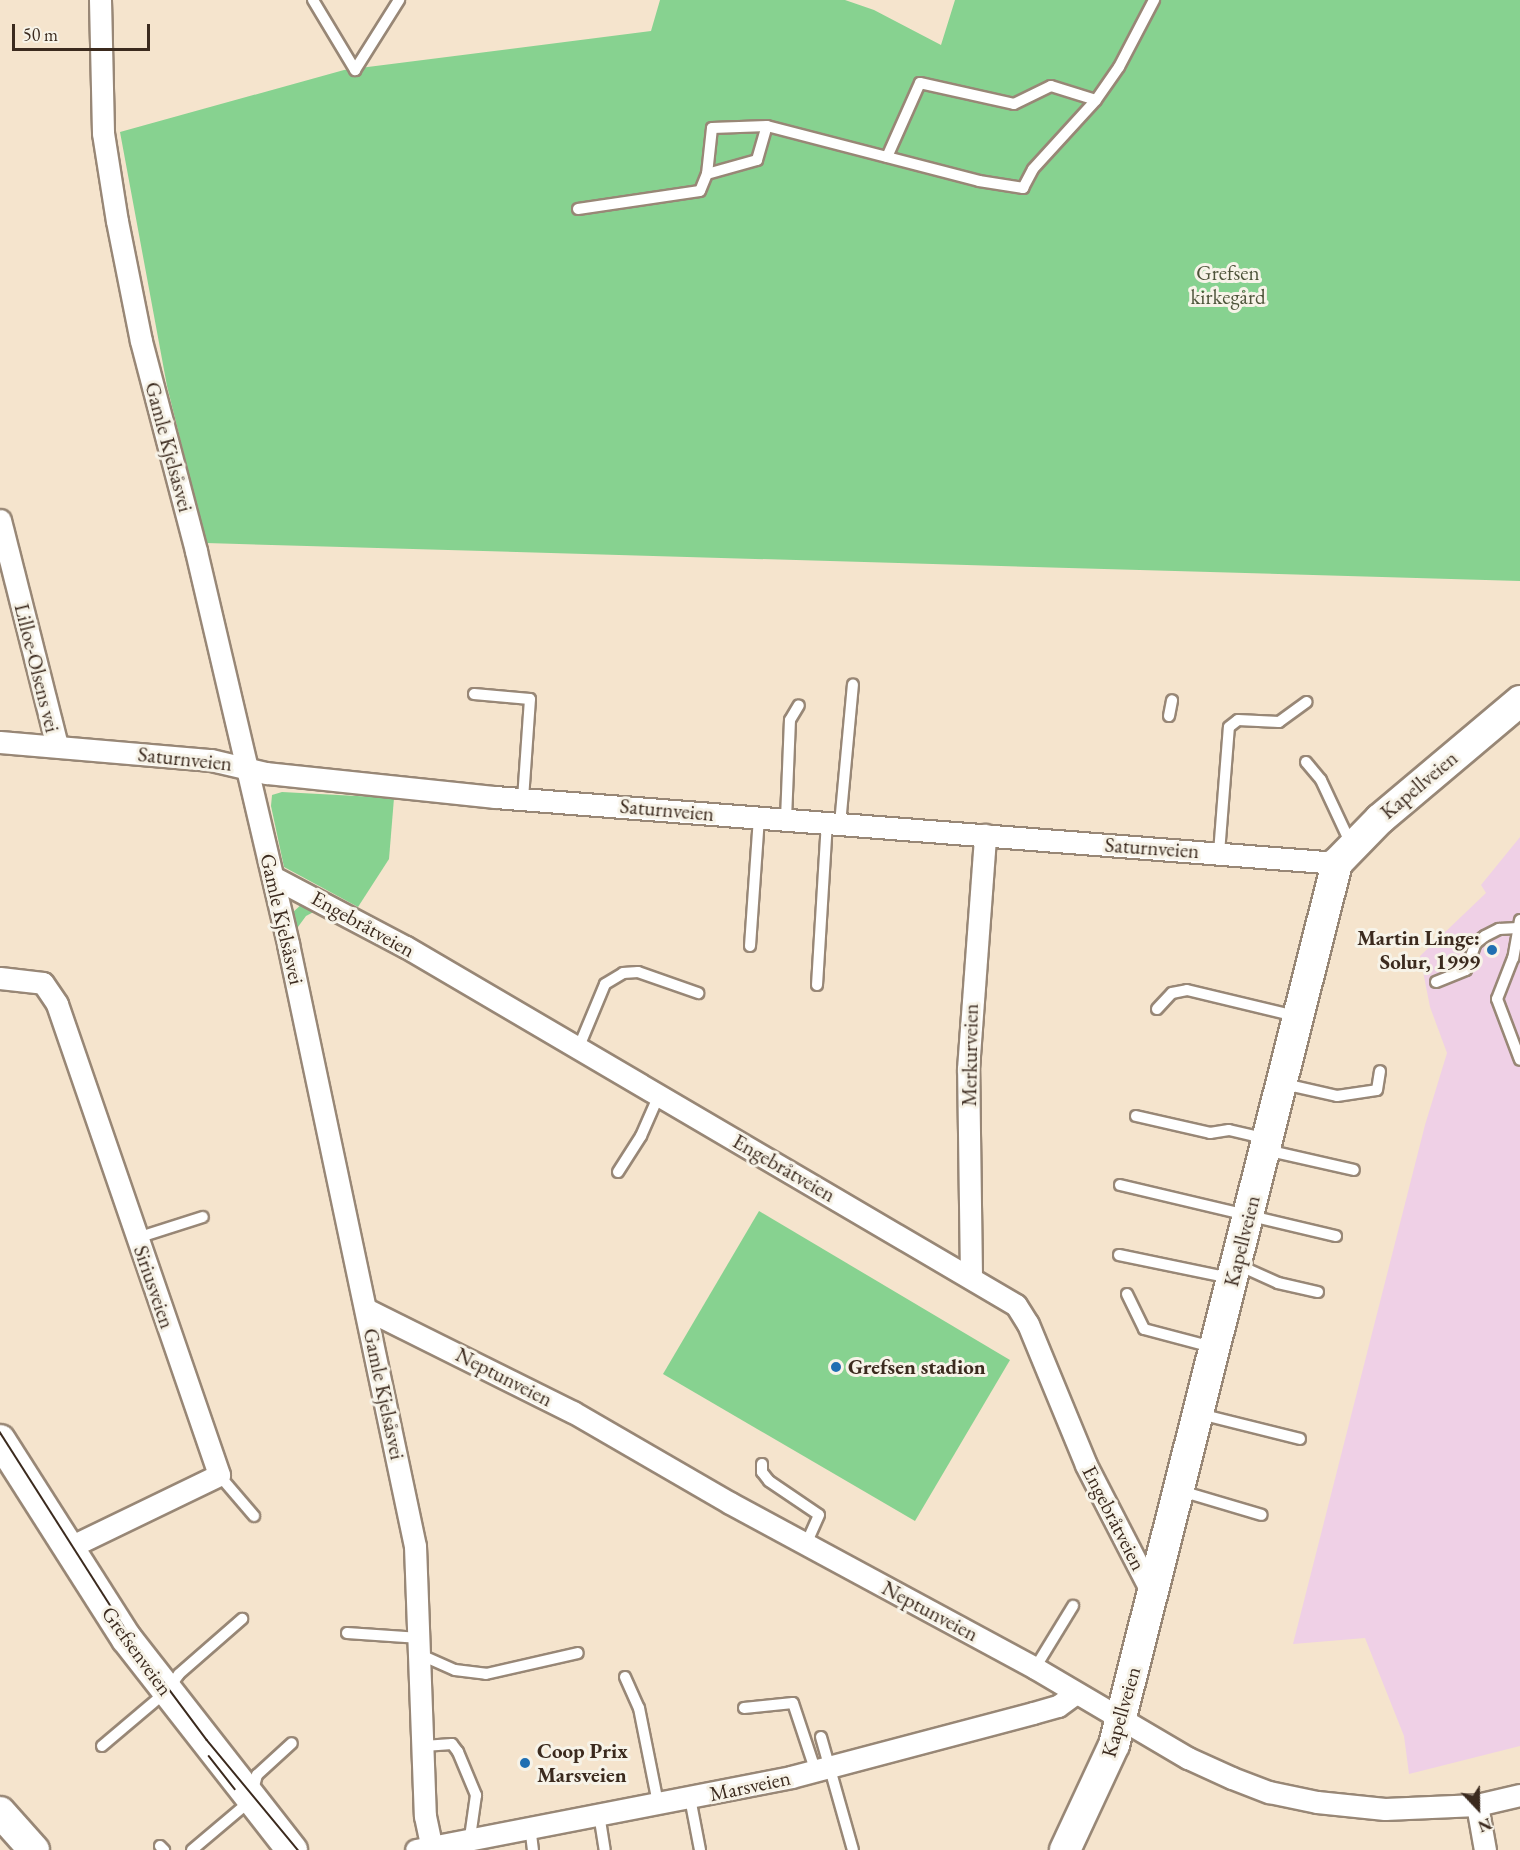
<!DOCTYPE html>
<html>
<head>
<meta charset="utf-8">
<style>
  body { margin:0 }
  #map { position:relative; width:1520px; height:1850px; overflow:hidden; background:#f5e4cd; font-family:"EB Garamond",serif }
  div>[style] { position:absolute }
  .built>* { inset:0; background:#efd0e6 }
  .green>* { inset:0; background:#87d290 }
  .roads { filter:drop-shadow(2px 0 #988776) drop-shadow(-2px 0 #988776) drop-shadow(0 2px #988776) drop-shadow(0 -2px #988776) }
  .lane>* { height:10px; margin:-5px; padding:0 5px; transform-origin:5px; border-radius:5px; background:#fff }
  .street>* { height:21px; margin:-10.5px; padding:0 10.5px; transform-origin:10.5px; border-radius:10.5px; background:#fff }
  .secondary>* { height:30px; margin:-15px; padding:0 15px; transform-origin:15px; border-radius:15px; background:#fff }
  .tram>* { height:1.5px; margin:-0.75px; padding:0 0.75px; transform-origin:0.75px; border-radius:0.75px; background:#3b2a1e }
  .dots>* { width:16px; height:16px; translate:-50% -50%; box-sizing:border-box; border:3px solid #f7f3e8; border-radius:50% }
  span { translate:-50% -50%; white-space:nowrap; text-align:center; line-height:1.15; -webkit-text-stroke:6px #f7f3e8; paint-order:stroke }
  .park-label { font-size:21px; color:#4e543a }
  .street-label { font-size:21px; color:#3b2a1e }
  .poi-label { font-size:21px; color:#3b2a1e; font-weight:700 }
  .right { translate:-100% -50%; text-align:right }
  .left { translate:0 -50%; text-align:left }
  .north { position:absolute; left:1448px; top:1778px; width:60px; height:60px; -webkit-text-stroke:4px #f7f3e8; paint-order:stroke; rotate:158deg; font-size:16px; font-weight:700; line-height:24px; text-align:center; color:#3b2a1e }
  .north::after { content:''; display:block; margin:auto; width:21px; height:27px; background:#3b2a1e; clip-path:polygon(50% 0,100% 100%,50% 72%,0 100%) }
  .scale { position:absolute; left:12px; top:24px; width:138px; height:27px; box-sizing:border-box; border:3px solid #3b2a1e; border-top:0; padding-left:8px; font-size:18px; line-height:21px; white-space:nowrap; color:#3b2a1e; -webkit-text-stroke:4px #f7f3e8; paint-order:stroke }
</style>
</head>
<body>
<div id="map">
  <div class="built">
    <div style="clip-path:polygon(1520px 837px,1520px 1746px,1409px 1774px,1404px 1736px,1365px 1638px,1293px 1644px,1425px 1125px,1447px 1053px,1430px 1007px,1420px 956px,1486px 893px,1481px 885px)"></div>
  </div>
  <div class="green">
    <div style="clip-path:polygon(660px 0,845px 0,874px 10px,941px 45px,955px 0,1520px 0,1520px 581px,206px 543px,167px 386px,120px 132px,344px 70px,651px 31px)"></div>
    <div style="clip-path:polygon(282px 792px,394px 798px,389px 859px,358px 907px,284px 867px,271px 806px,272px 795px)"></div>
    <div style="clip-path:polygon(303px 903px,321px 908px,306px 916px,295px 931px,292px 913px)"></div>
    <div style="clip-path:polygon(759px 1211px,1010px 1360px,915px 1521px,663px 1374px)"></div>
  </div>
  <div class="roads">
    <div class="lane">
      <div style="left:313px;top:0;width:82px;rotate:59deg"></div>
      <div style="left:355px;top:70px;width:83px;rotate:-57.8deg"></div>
      <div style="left:887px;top:157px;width:81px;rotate:-66deg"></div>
      <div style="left:920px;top:83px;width:96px;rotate:12.6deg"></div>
      <div style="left:1014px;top:104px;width:41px;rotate:-25.9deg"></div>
      <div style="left:1051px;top:86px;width:47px;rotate:17.3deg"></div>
      <div style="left:707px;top:174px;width:52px;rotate:-15.6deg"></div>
      <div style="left:757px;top:160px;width:35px;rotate:-74deg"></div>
      <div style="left:578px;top:209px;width:123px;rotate:-8.4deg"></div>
      <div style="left:700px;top:191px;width:18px;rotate:-68deg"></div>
      <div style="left:707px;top:174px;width:46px;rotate:-83.8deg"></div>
      <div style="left:712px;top:128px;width:55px;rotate:-2.1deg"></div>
      <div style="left:767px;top:126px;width:219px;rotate:14.5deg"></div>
      <div style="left:979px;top:181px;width:45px;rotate:9deg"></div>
      <div style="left:1023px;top:188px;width:21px;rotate:-62deg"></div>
      <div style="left:1033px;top:169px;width:93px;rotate:-47.6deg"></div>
      <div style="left:1096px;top:100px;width:40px;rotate:-55.1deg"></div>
      <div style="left:1119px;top:67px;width:76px;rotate:-62.4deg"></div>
      <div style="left:474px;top:694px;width:56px;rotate:5.1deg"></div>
      <div style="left:530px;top:699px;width:99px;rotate:94deg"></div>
      <div style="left:1169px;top:716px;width:16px;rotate:-79deg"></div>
      <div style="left:1306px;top:762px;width:23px;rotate:50deg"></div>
      <div style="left:1321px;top:780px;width:71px;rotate:64.9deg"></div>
      <div style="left:786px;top:819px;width:99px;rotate:-87.7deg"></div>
      <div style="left:790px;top:720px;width:17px;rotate:-59deg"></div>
      <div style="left:840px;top:824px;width:140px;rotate:-84.7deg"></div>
      <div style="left:1219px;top:853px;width:126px;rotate:-85.5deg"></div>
      <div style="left:1229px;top:727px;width:11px;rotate:-38deg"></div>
      <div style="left:1238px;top:720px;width:41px;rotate:2.8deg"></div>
      <div style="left:1279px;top:722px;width:34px;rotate:-36deg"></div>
      <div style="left:1520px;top:920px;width:39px;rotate:100deg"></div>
      <div style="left:1513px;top:958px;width:44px;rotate:111.3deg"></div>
      <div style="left:1497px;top:999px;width:65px;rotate:69.3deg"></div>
      <div style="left:750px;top:946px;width:129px;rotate:-86deg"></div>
      <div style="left:1436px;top:982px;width:32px;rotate:-22deg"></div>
      <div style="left:1466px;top:970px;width:29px;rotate:-70deg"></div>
      <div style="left:1476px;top:943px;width:11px;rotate:-38deg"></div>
      <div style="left:1485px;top:936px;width:16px;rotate:-27deg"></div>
      <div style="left:1499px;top:929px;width:19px;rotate:-3deg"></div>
      <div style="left:817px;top:985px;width:162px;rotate:-86.5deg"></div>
      <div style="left:1157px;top:1009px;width:22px;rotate:-47deg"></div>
      <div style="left:1172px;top:993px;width:15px;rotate:-11deg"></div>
      <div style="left:1187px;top:990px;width:111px;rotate:13.5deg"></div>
      <div style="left:578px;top:1049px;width:70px;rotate:-67.4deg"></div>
      <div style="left:605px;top:984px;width:21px;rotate:-31deg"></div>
      <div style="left:623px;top:973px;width:15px;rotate:-4deg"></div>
      <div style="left:638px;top:972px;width:64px;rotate:19.3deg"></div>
      <div style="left:1284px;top:1084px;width:54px;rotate:12.8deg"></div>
      <div style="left:1337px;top:1096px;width:40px;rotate:-8.5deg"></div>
      <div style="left:1377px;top:1090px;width:19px;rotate:-81deg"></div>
      <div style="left:1136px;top:1116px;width:76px;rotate:12.9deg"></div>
      <div style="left:1210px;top:1133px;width:19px;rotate:-9deg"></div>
      <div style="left:1229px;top:1130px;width:37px;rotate:13deg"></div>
      <div style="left:1266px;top:1150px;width:90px;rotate:12.8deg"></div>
      <div style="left:618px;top:1172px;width:43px;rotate:-57.4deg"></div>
      <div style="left:641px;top:1136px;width:45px;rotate:-66.3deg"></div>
      <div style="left:1120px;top:1185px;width:222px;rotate:13.3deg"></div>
      <div style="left:137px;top:1238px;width:69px;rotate:-17.7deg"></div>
      <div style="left:1119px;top:1255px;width:113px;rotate:11.7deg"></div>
      <div style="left:1236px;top:1264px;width:46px;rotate:24.3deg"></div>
      <div style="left:1278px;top:1283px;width:41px;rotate:12.7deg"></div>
      <div style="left:1127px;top:1294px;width:39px;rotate:64deg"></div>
      <div style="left:1144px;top:1329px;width:70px;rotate:14.8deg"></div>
      <div style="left:1200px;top:1414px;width:103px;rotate:14deg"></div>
      <div style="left:762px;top:1464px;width:8px;rotate:90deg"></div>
      <div style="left:762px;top:1472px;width:11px;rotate:52deg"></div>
      <div style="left:769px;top:1481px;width:60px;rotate:34.2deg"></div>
      <div style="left:819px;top:1515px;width:32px;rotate:114deg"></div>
      <div style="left:219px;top:1475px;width:54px;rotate:49.5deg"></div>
      <div style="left:1181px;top:1491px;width:84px;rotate:16.5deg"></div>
      <div style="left:347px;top:1633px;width:73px;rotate:3.9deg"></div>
      <div style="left:421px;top:1655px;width:37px;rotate:24deg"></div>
      <div style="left:455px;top:1670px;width:31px;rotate:7deg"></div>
      <div style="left:486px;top:1674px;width:94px;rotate:-12.9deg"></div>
      <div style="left:1035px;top:1668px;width:73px;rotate:-58.5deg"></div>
      <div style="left:625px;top:1677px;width:34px;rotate:66deg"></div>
      <div style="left:639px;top:1708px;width:97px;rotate:78.7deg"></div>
      <div style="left:744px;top:1708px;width:49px;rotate:-5.8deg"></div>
      <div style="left:793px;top:1703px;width:73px;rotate:71.6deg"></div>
      <div style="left:821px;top:1737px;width:117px;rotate:74.2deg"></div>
      <div style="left:102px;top:1746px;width:84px;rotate:-40.2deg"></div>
      <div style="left:166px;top:1692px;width:22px;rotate:-54deg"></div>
      <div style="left:179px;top:1674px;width:84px;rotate:-41.1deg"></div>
      <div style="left:424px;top:1746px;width:28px;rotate:-4deg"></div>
      <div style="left:452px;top:1744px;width:10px;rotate:53deg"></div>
      <div style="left:458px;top:1752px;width:47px;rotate:67.3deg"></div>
      <div style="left:476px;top:1795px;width:42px;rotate:98.1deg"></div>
      <div style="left:690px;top:1798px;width:53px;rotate:79.1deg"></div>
      <div style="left:599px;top:1814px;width:36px;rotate:81deg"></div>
      <div style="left:530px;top:1826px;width:24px;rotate:83deg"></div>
      <div style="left:160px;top:1846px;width:6px;rotate:45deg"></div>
      <div style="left:192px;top:1850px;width:76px;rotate:-40.2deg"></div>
      <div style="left:250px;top:1801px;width:27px;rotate:-75deg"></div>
      <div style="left:257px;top:1775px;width:47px;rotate:-42.4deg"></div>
    </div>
    <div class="street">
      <div style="left:100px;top:0;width:133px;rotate:88.7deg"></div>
      <div style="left:103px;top:133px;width:89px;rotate:81deg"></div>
      <div style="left:117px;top:221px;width:122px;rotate:78.7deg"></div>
      <div style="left:141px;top:341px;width:217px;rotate:75.3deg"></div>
      <div style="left:196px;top:551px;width:404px;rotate:76.8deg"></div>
      <div style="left:288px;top:944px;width:615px;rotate:78.09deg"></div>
      <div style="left:415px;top:1546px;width:270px;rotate:87.9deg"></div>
      <div style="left:425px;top:1816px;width:29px;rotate:78deg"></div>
      <div style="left:0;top:520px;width:233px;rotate:75.8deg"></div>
      <div style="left:0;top:742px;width:212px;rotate:4.9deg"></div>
      <div style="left:211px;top:760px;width:57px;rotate:13.3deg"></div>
      <div style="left:266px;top:773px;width:230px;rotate:6deg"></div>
      <div style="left:495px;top:797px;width:845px;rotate:4.48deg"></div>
      <div style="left:273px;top:877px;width:150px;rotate:27.8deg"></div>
      <div style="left:406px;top:947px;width:707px;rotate:30.41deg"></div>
      <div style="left:1016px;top:1305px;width:22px;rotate:58deg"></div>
      <div style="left:1028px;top:1324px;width:152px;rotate:67.6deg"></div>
      <div style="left:1086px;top:1465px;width:144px;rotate:62.7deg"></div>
      <div style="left:0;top:978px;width:43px;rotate:6.6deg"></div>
      <div style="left:43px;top:983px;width:25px;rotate:56deg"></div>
      <div style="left:57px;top:1004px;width:498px;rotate:71deg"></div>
      <div style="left:219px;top:1475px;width:170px;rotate:154.2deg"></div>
      <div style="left:971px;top:1276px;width:207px;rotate:-90.8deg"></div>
      <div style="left:968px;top:1069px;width:235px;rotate:-85.8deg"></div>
      <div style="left:366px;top:1309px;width:231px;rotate:26.5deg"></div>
      <div style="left:573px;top:1412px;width:181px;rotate:30.1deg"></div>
      <div style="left:730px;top:1503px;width:347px;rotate:28.4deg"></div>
      <div style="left:1035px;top:1668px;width:178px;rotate:30.5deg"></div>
      <div style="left:1188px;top:1758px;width:48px;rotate:24.4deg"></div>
      <div style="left:1232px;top:1778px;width:40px;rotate:21deg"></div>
      <div style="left:1269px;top:1792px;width:49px;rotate:11.8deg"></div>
      <div style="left:1317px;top:1802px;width:68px;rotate:5.9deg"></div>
      <div style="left:1385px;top:1809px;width:92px;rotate:-2.5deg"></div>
      <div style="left:1477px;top:1805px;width:44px;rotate:-13.1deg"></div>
      <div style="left:1477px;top:1805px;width:46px;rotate:79.9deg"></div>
      <div style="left:416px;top:1850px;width:382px;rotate:-11deg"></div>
      <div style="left:791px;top:1777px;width:250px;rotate:-14.8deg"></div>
      <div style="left:1033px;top:1713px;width:26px;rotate:-16deg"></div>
      <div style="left:1058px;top:1706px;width:22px;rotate:-36deg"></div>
    </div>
    <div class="secondary">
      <div style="left:0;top:1440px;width:236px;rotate:57.5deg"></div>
      <div style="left:127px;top:1639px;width:268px;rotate:52deg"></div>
      <div style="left:0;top:1812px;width:51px;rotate:48.2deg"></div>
      <div style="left:1065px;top:1850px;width:116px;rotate:-65deg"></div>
      <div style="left:1114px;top:1745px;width:910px;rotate:-75.81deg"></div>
      <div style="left:1337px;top:863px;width:62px;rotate:-45.7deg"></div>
      <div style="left:1380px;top:819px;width:183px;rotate:-40.1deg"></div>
    </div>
  </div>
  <div class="tram">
    <div style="left:0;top:1432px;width:244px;rotate:57.5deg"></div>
    <div style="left:131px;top:1638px;width:127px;rotate:53.3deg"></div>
    <div style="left:207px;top:1740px;width:143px;rotate:50.4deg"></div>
    <div style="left:209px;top:1756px;width:42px;rotate:51.8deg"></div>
  </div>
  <div class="dots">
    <div style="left:1492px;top:950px;background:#1f6fb2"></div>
    <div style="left:836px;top:1367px;background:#1f6fb2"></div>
    <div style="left:525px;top:1763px;background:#1f6fb2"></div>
  </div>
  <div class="park-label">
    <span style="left:1228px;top:285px">Grefsen<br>kirkegård</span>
  </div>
  <div class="street-label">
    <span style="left:169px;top:447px;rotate:75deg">Gamle Kjelsåsvei</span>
    <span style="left:37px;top:668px;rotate:76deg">Lilloe-Olsens vei</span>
    <span style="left:185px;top:759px;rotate:6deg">Saturnveien</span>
    <span style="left:1419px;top:785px;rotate:-40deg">Kapellveien</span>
    <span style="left:667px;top:810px;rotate:5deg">Saturnveien</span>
    <span style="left:1152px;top:848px;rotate:4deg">Saturnveien</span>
    <span style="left:282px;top:919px;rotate:77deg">Gamle Kjelsåsvei</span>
    <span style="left:363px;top:924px;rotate:29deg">Engebråtveien</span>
    <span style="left:970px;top:1055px;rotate:-89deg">Merkurveien</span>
    <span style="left:784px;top:1168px;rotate:30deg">Engebråtveien</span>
    <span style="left:1242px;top:1241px;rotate:-76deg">Kapellveien</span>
    <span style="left:154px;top:1287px;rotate:71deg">Siriusveien</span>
    <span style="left:504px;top:1377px;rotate:27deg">Neptunveien</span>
    <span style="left:384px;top:1394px;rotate:78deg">Gamle Kjelsåsvei</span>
    <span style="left:1114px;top:1518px;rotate:63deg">Engebråtveien</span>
    <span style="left:930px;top:1611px;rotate:28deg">Neptunveien</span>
    <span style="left:137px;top:1651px;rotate:54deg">Grefsenveien</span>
    <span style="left:1121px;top:1712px;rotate:-74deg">Kapellveien</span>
    <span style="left:750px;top:1786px;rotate:-12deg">Marsveien</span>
  </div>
  <div class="poi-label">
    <span class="right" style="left:1480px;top:950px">Martin Linge:<br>Solur, 1999</span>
    <span class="left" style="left:848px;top:1367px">Grefsen stadion</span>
    <span class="left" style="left:537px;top:1763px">Coop Prix<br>Marsveien</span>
  </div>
  <div class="north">N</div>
  <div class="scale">50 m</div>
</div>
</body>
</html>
